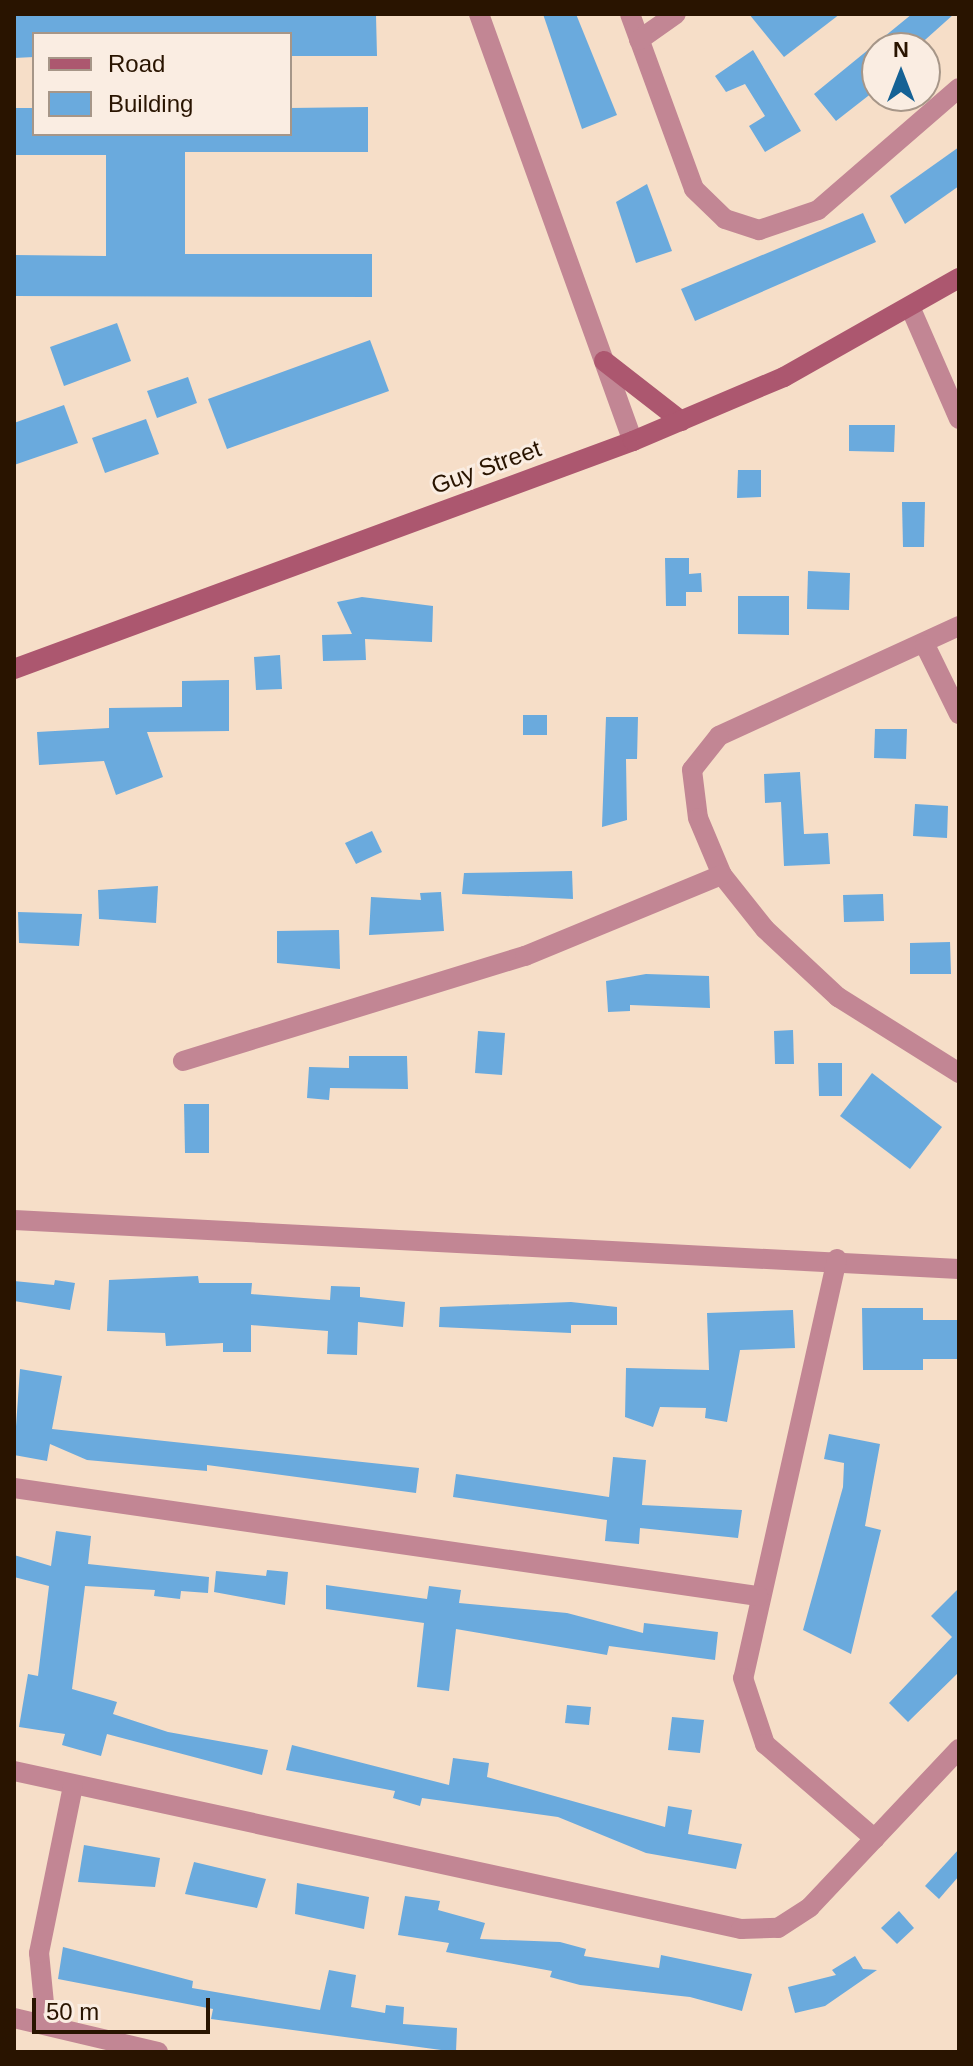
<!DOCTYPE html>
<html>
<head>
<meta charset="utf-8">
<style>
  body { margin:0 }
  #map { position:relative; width:973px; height:2066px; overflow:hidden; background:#f6dec8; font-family:Helvetica,sans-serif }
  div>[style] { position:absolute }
  .building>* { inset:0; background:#6aaadd }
  .street>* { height:20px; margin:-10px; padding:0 10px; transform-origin:10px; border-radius:10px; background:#c28694 }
  .secondary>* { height:20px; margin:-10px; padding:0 10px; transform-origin:10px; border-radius:10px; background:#ac576f }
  span { translate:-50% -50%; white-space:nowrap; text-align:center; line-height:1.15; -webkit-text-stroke:6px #faede2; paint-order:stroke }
  .street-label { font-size:24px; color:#291400 }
  .frame { position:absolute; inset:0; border:16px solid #291400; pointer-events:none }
  .legend { position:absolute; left:32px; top:32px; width:260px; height:104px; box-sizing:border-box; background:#faede2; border:2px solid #a69688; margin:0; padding:10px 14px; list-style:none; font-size:24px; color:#291400 }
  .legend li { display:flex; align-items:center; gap:16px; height:40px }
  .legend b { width:40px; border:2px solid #a69688 }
  .north { position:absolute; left:861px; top:32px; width:80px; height:80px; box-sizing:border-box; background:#faede2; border:2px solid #a69688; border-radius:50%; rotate:0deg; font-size:22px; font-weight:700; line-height:32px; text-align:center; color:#291400 }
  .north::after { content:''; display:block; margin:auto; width:28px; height:36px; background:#156295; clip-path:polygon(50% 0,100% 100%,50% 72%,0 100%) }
  .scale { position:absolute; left:32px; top:1998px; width:178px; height:36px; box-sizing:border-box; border:4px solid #291400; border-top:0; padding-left:10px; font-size:24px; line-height:28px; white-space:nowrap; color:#291400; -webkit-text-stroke:6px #faede2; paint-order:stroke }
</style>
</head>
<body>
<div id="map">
  <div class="building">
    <div style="clip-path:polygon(89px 14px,376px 15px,377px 56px,290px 56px,290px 34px,34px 34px,34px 57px,14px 58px,14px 16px)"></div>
    <div style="clip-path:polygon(543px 14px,576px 14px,617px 115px,582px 129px)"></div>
    <div style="clip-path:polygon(749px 14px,840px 14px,784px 57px)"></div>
    <div style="clip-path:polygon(912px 14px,954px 14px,916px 48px,877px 48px,877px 89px,836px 121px,814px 94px)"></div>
    <div style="clip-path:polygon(753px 50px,801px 131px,765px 152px,749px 126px,765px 116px,745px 84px,726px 92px,715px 76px)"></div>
    <div style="clip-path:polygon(368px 107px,368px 152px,185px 152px,185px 254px,372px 254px,372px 297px,14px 296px,14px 255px,106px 256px,106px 155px,14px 155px,14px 108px,34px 108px,34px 134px,290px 134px,290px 108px)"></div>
    <div style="clip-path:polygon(959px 147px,959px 186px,905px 224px,890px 196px)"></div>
    <div style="clip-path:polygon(647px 184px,672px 251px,636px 263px,616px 202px)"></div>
    <div style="clip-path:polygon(863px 213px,876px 242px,695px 321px,681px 289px)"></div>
    <div style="clip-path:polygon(117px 323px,131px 361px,64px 386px,50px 347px)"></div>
    <div style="clip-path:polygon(370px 340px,389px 391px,227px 449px,208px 399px)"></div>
    <div style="clip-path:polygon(188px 377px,197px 403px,157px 418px,147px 391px)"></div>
    <div style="clip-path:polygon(64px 405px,78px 443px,14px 465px,14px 423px)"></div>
    <div style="clip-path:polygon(146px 419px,159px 454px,105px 473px,92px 438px)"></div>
    <div style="clip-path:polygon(849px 425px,895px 425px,894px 452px,849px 451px)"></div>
    <div style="clip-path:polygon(738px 470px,761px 470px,761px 497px,737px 498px)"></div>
    <div style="clip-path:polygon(902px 502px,925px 502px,924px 547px,903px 547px)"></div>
    <div style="clip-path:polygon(665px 558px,689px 558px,689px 574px,701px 573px,702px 592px,686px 592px,686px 606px,666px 606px)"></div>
    <div style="clip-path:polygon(808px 571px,850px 573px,849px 610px,807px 609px)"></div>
    <div style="clip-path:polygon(738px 596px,789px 596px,789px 635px,738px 634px)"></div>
    <div style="clip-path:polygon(362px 597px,433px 606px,432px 642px,365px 639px,366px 660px,323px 661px,322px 635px,352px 634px,337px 602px)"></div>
    <div style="clip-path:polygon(280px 655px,282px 689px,256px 690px,254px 657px)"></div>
    <div style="clip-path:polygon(229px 680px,229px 731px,147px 732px,163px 777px,116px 795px,104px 761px,39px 765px,37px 732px,109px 728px,109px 708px,182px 707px,182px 681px)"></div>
    <div style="clip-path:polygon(523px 715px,547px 715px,547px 735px,523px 735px)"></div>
    <div style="clip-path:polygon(606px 717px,638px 717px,637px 759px,626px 759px,627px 820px,602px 827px)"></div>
    <div style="clip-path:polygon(875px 729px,907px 729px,906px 759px,874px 758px)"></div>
    <div style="clip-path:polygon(800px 772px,804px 834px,828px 833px,830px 864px,784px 866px,781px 802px,765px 803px,764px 774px)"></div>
    <div style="clip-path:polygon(915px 804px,948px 806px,947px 838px,913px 836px)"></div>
    <div style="clip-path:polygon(372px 831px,382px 852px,356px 864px,345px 843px)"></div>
    <div style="clip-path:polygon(572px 871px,573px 899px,462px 894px,464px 873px)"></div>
    <div style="clip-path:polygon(158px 886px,156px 923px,99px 919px,98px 890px)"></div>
    <div style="clip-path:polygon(441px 892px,444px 931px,369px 935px,371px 897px,421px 900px,420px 893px)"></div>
    <div style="clip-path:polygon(883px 894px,884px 921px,844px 922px,843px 895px)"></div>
    <div style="clip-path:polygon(18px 912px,82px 914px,79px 946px,19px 943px)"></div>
    <div style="clip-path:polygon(339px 930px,340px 969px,277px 963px,277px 931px)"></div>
    <div style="clip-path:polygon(950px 942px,951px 974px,910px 974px,910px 943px)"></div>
    <div style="clip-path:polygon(646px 974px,709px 976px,710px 1008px,630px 1005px,630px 1011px,608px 1012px,606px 981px)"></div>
    <div style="clip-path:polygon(793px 1030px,794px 1064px,775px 1064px,774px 1031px)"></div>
    <div style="clip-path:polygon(478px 1031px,505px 1033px,502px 1075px,475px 1073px)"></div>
    <div style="clip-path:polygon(349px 1056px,407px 1056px,408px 1089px,330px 1088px,329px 1100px,307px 1098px,309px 1067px,349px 1068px)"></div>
    <div style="clip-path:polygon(818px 1063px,842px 1063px,842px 1096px,819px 1096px)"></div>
    <div style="clip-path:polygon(872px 1073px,942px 1127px,910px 1169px,840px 1116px)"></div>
    <div style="clip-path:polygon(184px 1104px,209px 1104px,209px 1153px,185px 1153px)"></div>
    <div style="clip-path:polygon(198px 1276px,199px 1283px,252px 1283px,251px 1294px,330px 1300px,331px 1286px,360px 1287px,360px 1297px,405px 1302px,403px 1327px,358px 1322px,357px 1355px,327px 1354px,328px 1331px,251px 1325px,251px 1352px,223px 1352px,223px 1343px,166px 1346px,165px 1333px,107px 1331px,109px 1280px)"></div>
    <div style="clip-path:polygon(55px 1280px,75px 1283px,70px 1310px,14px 1301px,14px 1281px,54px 1285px)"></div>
    <div style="clip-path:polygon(571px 1302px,617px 1307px,617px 1325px,571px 1325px,571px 1333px,439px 1327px,440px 1307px)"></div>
    <div style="clip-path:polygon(862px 1308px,923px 1308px,923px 1320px,959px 1320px,959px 1359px,923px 1359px,923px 1370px,863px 1370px)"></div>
    <div style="clip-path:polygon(793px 1310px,795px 1348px,740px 1350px,727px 1422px,705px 1418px,706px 1408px,660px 1407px,653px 1427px,625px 1417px,626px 1368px,709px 1370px,707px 1313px)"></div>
    <div style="clip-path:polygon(20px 1369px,62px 1376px,52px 1429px,419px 1468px,416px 1493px,207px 1465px,207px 1471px,87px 1460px,50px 1444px,47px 1461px,14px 1455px)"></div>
    <div style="clip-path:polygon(829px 1434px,880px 1444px,865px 1526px,881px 1530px,851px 1654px,803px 1630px,843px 1487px,844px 1463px,824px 1459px)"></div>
    <div style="clip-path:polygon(613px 1457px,646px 1460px,642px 1505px,742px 1510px,738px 1538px,640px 1528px,639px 1544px,605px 1541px,607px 1520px,453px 1497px,456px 1474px,609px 1497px)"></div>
    <div style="clip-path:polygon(56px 1531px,91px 1536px,88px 1564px,209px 1577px,208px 1593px,181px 1591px,180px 1599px,154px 1596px,155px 1590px,85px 1586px,72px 1689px,117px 1702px,113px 1714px,168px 1732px,268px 1750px,262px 1775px,107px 1734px,101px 1756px,62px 1745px,65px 1734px,19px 1727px,28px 1674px,38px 1676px,49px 1586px,14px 1577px,14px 1555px,51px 1566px)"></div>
    <div style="clip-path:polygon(267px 1570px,288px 1572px,285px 1605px,214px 1592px,216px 1571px,266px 1576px)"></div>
    <div style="clip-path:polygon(326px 1585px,427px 1599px,429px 1586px,461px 1590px,459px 1603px,567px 1613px,643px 1633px,644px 1623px,718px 1632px,715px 1660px,609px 1646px,607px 1655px,456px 1629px,449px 1691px,417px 1687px,424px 1623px,326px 1609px)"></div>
    <div style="clip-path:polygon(959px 1588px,959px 1672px,908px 1722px,889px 1703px,952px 1637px,931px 1616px)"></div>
    <div style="clip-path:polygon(567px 1705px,591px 1707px,589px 1725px,565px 1723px)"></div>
    <div style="clip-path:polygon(672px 1717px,704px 1720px,700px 1753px,668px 1750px)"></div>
    <div style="clip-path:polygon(292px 1745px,449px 1785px,453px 1758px,489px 1763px,487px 1777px,665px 1827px,668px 1806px,692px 1810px,688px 1834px,742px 1844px,736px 1869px,646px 1853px,558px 1817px,422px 1798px,420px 1806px,393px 1798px,395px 1791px,286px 1770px)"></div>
    <div style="clip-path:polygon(84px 1845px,160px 1858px,155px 1887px,78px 1882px)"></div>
    <div style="clip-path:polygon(959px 1849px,959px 1876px,939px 1899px,925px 1886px)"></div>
    <div style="clip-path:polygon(194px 1862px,266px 1879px,257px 1908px,185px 1894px)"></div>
    <div style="clip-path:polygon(297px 1883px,369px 1897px,364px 1929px,295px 1914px)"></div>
    <div style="clip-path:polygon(405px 1896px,440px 1901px,438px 1910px,485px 1923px,480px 1939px,560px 1942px,586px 1949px,584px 1956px,659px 1968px,661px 1955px,752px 1974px,742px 2011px,690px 1997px,580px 1985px,550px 1977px,552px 1971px,446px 1952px,449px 1943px,398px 1935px)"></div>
    <div style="clip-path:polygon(899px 1911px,914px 1928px,897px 1944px,881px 1928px)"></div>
    <div style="clip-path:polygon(63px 1947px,193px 1981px,192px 1988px,320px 2010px,329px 1970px,356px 1975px,351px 2007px,385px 2013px,386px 2005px,404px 2007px,403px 2024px,457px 2028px,456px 2052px,211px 2019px,213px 2009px,58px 1979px)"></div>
    <div style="clip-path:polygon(855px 1956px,863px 1969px,877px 1970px,825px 2006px,795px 2013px,788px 1987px,836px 1975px,832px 1970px)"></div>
  </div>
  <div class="street">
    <div style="left:479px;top:14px;width:454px;rotate:70.2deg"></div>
    <div style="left:630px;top:14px;width:186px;rotate:69.9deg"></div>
    <div style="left:694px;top:189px;width:43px;rotate:44.1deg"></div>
    <div style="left:725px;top:219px;width:36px;rotate:18deg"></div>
    <div style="left:759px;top:230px;width:62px;rotate:-18.7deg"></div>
    <div style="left:818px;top:210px;width:186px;rotate:-40.9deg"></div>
    <div style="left:639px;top:40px;width:45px;rotate:-35.1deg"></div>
    <div style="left:911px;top:309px;width:120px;rotate:66.4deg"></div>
    <div style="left:959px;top:626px;width:264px;rotate:155.4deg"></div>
    <div style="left:719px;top:736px;width:43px;rotate:128.5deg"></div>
    <div style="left:692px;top:770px;width:48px;rotate:82.9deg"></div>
    <div style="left:698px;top:818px;width:62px;rotate:67.2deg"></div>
    <div style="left:722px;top:875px;width:69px;rotate:51.5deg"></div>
    <div style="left:765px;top:929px;width:100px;rotate:43deg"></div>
    <div style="left:838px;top:997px;width:143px;rotate:32.1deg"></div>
    <div style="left:925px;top:645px;width:77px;rotate:63.8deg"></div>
    <div style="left:183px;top:1061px;width:358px;rotate:-17.1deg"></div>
    <div style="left:525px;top:956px;width:213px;rotate:-22.4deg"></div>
    <div style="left:14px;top:1220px;width:946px;rotate:2.97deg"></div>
    <div style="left:837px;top:1259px;width:429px;rotate:102.6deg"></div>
    <div style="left:743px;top:1678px;width:70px;rotate:71.6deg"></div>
    <div style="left:765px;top:1744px;width:145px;rotate:40.8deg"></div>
    <div style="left:14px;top:1488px;width:752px;rotate:8.26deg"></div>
    <div style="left:14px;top:1771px;width:744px;rotate:12.26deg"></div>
    <div style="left:741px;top:1929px;width:37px;rotate:-2deg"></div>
    <div style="left:778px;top:1928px;width:38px;rotate:-33deg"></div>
    <div style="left:810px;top:1907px;width:217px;rotate:-46.7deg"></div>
    <div style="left:14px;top:2018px;width:148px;rotate:13.3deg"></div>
    <div style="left:46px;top:2024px;width:71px;rotate:-95.6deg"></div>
    <div style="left:39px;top:1953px;width:170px;rotate:-78.5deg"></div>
  </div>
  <div class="secondary">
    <div style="left:604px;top:361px;width:98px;rotate:37.9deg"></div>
    <div style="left:14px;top:669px;width:660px;rotate:-20.22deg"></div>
    <div style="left:633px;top:441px;width:164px;rotate:-23deg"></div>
    <div style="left:784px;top:377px;width:201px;rotate:-29.5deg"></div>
  </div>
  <div class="street-label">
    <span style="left:486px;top:467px;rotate:-20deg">Guy Street</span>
  </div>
  <div class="frame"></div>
  <ul class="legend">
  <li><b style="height:10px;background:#ac576f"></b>Road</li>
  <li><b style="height:22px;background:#6aaadd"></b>Building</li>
  </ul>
  <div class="north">N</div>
  <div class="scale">50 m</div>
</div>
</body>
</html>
